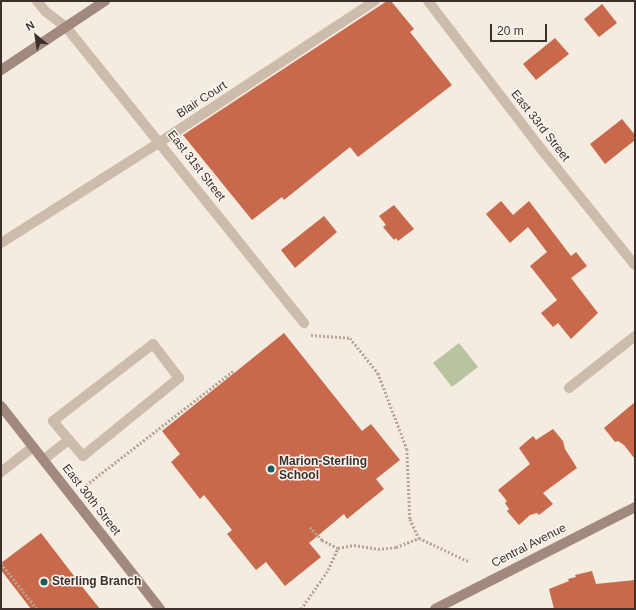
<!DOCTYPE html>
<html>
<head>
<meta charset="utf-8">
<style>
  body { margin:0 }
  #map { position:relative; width:636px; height:610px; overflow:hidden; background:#f4ebe1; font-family:Helvetica,sans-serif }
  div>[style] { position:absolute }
  .green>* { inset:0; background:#b8c4a0 }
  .building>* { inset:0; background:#c8694b }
  .path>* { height:2.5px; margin-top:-1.25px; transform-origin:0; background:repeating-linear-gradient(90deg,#b9a596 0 2px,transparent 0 4px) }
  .lane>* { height:10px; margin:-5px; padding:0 5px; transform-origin:5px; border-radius:5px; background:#cdbbac }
  .street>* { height:10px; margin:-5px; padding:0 5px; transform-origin:5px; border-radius:5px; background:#cdbbac }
  .secondary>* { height:10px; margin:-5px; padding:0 5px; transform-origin:5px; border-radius:5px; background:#a18a7d }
  .dots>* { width:11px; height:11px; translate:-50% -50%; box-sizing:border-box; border:2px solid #fbf5ee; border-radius:50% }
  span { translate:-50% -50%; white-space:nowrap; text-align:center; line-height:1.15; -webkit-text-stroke:3px #fbf5ee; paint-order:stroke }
  .street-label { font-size:12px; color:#3b302b }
  .poi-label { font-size:12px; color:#3b302b; font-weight:700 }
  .left { translate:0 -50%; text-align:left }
  .frame { position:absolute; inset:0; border:2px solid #3b302b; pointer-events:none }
  .north { position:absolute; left:16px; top:16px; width:40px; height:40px; -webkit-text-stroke:3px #fbf5ee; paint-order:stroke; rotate:330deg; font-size:11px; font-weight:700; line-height:16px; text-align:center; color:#3b302b }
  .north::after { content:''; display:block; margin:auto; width:14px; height:18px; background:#3b302b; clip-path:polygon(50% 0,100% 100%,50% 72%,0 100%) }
  .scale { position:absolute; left:490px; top:24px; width:57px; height:18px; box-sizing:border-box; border:2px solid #3b302b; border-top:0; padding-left:5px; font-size:12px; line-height:14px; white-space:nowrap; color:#3b302b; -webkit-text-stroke:3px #fbf5ee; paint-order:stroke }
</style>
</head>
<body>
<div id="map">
  <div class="green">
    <div style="clip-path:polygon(459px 343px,478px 367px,452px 387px,433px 363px)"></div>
  </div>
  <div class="building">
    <div style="clip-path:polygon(387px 1px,391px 1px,414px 29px,410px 32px,452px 85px,358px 157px,350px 147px,284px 200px,282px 197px,252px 220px,183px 135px)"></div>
    <div style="clip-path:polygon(602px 4px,617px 23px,599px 37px,584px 19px)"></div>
    <div style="clip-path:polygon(555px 38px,569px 54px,536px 80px,523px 64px)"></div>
    <div style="clip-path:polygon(622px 119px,635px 135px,635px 140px,605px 164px,590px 144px)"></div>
    <div style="clip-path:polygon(501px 201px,513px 215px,529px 201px,571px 256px,576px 252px,587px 266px,571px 278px,598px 313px,571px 339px,558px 323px,553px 327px,541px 313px,557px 300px,530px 266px,547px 252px,528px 227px,510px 243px,486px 214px)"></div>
    <div style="clip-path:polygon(394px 205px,414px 229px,398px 241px,396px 238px,394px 240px,383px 227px,386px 225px,379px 216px)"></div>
    <div style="clip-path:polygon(324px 216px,337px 232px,295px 268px,281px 250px)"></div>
    <div style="clip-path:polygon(284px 333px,362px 431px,371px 424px,400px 460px,376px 479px,384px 489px,347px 519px,344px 514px,309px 543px,321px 557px,285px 586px,266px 562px,256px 570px,227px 534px,232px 530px,204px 495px,200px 499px,171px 462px,180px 454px,162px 431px)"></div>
    <div style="clip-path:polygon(635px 402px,635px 459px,624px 445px,618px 441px,615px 442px,604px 428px)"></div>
    <div style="clip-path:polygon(553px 429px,563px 441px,565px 449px,577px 468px,543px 493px,553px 504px,539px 515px,537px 513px,530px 515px,519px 525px,507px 511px,509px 509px,505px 503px,507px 501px,498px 490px,530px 464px,519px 448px,533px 436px,536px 440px)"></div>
    <div style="clip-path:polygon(41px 533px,84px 589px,100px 609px,31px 609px,1px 570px,1px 563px)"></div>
    <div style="clip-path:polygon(592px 571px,596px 584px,635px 580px,635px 609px,554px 609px,549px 589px,569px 581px,568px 579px,576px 577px,575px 575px)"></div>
  </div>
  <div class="path">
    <div style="left:311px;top:335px;width:39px;rotate:4deg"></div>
    <div style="left:350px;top:338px;width:45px;rotate:51.3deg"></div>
    <div style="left:378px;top:373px;width:81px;rotate:69.1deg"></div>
    <div style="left:407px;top:449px;width:70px;rotate:87.5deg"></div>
    <div style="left:410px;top:519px;width:21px;rotate:65deg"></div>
    <div style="left:86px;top:485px;width:186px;rotate:-37.8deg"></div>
    <div style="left:310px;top:527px;width:18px;rotate:47deg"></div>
    <div style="left:322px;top:540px;width:18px;rotate:27deg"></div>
    <div style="left:1px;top:563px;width:58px;rotate:52deg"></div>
    <div style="left:301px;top:609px;width:47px;rotate:-55.3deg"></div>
    <div style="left:328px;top:570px;width:24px;rotate:-66deg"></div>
    <div style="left:338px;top:548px;width:16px;rotate:-11deg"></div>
    <div style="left:354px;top:545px;width:24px;rotate:9deg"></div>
    <div style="left:378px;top:549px;width:18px;rotate:-6deg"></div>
    <div style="left:396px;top:547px;width:25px;rotate:-21deg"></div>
    <div style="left:419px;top:538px;width:56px;rotate:25.2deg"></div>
  </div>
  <div class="lane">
    <div style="left:37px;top:1px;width:14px;rotate:51deg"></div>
    <div style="left:46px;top:12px;width:25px;rotate:37deg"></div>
    <div style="left:1px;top:243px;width:188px;rotate:-32.4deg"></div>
    <div style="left:160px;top:142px;width:257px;rotate:-33.3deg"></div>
    <div style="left:569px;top:388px;width:84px;rotate:-38.2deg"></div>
    <div style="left:43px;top:460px;width:33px;rotate:-38deg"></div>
    <div style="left:69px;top:440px;width:25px;rotate:-130deg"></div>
    <div style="left:53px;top:421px;width:126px;rotate:-37.6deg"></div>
    <div style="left:153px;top:344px;width:43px;rotate:52.6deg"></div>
    <div style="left:179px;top:378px;width:124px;rotate:140.9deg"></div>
    <div style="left:83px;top:456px;width:21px;rotate:-131deg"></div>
    <div style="left:1px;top:472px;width:41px;rotate:-38deg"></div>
  </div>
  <div class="street">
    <div style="left:428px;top:1px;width:181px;rotate:52.6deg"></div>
    <div style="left:538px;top:145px;width:154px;rotate:51.1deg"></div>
    <div style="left:66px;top:27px;width:380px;rotate:51.2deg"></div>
  </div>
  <div class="secondary">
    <div style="left:1px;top:70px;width:125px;rotate:-33.6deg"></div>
    <div style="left:1px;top:406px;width:258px;rotate:51.9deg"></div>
    <div style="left:435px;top:609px;width:225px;rotate:-27deg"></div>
  </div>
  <div class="dots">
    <div style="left:271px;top:469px;background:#1f5a5e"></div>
    <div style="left:44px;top:582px;background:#1f5a5e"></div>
  </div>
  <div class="street-label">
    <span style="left:202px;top:100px;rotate:-33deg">Blair Court</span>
    <span style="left:540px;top:126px;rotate:52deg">East 33rd Street</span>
    <span style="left:196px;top:166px;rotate:52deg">East 31st Street</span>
    <span style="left:91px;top:500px;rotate:52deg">East 30th Street</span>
    <span style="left:529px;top:546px;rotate:-27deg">Central Avenue</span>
  </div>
  <div class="poi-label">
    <span class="left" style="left:279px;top:469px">Marion-Sterling<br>School</span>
    <span class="left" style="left:52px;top:582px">Sterling Branch</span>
  </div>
  <div class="frame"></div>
  <div class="north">N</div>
  <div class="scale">20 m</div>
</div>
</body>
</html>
